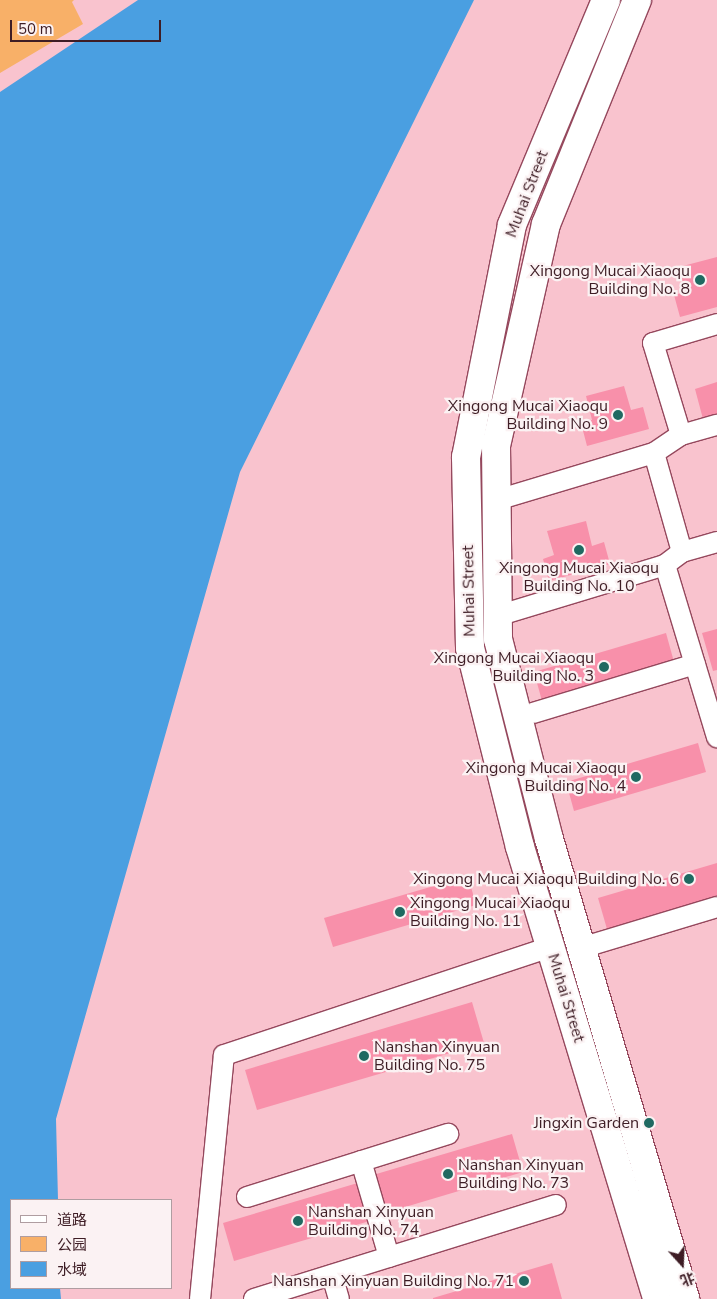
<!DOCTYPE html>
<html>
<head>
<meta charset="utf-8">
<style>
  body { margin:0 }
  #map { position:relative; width:717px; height:1299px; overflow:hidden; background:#f9c3ce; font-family:"Nunito Sans","Noto Sans SC",sans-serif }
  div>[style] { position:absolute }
  .green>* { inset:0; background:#f8b068 }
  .water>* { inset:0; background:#4a9fe1 }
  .building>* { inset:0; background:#f890aa }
  .roads { filter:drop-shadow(1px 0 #95485d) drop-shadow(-1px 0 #95485d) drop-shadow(0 1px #95485d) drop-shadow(0 -1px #95485d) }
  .street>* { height:20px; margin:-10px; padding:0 10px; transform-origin:10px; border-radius:10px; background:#fff }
  .secondary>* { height:28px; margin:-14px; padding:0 14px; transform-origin:14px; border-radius:14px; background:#fff }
  .dots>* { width:14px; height:14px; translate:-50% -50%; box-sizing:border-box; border:2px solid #fbf2f3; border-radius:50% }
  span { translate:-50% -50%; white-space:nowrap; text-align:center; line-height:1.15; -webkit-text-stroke:4.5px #fbf2f3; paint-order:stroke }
  .street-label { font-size:16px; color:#3e1d25 }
  .poi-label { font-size:16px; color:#3e1d25 }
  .right { translate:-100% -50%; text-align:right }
  .left { translate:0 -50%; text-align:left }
  .legend { position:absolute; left:10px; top:1199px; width:162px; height:90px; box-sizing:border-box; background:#fbf2f3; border:1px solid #af9da1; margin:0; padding:6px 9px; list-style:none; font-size:15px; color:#3e1d25 }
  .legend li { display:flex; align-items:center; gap:10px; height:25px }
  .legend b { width:25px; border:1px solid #af9da1 }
  .north { position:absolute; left:657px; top:1239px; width:50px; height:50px; -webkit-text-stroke:4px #fbf2f3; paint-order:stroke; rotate:160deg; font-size:14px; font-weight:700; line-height:20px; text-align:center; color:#3e1d25 }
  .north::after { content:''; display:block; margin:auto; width:18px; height:22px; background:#3e1d25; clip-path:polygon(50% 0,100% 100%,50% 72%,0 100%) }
  .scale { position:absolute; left:10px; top:20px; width:151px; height:22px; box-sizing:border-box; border:2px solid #3e1d25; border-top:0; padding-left:6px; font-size:15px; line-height:18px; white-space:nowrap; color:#3e1d25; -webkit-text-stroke:4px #fbf2f3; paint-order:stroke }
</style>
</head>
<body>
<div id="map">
  <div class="green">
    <div style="clip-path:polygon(0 0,74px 0,72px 2px,83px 24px,0 73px)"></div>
  </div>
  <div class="water">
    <div style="clip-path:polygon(138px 0,474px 0,240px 472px,56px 1119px,58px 1200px,11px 1200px,11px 1288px,60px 1288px,61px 1299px,0 1299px,0 92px)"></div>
  </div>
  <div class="building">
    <div style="clip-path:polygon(717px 257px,717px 307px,680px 317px,674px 295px,685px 292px,679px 267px)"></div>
    <div style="clip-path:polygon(717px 382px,717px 415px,703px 419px,695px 389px)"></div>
    <div style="clip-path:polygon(624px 386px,631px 410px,643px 407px,649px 429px,587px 446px,581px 423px,592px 420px,586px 396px)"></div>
    <div style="clip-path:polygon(586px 521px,592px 546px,604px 542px,610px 564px,549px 581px,543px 559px,554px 555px,547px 531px)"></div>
    <div style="clip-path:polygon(717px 629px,717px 670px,713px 671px,702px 633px)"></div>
    <div style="clip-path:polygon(666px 633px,674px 662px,542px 701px,534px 672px)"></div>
    <div style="clip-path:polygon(698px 743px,706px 772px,574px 811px,566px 782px)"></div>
    <div style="clip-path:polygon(717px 863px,717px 896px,607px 929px,598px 898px)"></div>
    <div style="clip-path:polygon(468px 876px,476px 905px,333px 947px,324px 918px)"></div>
    <div style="clip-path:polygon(472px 1002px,484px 1043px,257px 1110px,245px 1070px)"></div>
    <div style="clip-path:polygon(512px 1134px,523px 1172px,385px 1213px,373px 1175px)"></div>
    <div style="clip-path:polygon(361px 1182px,373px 1220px,234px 1261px,223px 1223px)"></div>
    <div style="clip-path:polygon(552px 1263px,562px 1299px,433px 1299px,433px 1298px)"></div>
  </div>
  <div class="roads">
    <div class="street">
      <div style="left:681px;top:435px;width:37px;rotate:-16deg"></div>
      <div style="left:654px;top:453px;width:32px;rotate:-34deg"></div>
      <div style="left:681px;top:435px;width:96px;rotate:-106.9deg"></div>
      <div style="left:653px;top:343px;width:67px;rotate:-16.5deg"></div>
      <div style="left:497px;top:500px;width:164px;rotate:-16.7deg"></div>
      <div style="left:654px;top:453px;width:103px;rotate:74.2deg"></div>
      <div style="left:682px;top:552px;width:21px;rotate:143deg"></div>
      <div style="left:682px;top:552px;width:36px;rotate:-16deg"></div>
      <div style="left:497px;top:616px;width:176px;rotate:-16.9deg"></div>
      <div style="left:665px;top:565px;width:180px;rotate:73.2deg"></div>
      <div style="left:533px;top:713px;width:169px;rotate:-16.8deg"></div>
      <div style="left:581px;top:948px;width:142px;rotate:-16.8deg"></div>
      <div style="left:361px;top:1161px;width:100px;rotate:73.7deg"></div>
      <div style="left:247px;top:1197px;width:211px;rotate:-17.4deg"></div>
      <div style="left:332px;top:1275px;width:25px;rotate:74deg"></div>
      <div style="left:200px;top:1299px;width:245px;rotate:-84.4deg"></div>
      <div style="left:224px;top:1055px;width:344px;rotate:-18.3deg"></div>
      <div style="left:254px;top:1299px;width:316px;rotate:-17.3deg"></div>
    </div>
    <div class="secondary">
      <div style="left:606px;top:0;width:244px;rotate:112.7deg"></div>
      <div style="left:512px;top:225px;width:237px;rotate:101.2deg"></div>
      <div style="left:466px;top:457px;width:191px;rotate:88.8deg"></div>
      <div style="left:470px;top:648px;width:205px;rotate:75.9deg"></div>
      <div style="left:520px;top:847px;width:472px;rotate:73.1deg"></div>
      <div style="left:637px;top:0;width:242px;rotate:112.1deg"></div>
      <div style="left:546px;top:224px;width:227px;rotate:102.7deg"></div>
      <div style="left:496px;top:445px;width:194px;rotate:89.4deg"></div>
      <div style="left:498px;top:639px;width:206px;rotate:75.7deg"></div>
      <div style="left:549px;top:839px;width:480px;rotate:73.5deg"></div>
    </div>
  </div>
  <div class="dots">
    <div style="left:700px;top:280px;background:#206961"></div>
    <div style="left:618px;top:415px;background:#206961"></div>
    <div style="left:579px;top:550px;background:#206961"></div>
    <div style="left:604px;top:667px;background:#206961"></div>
    <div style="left:636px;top:777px;background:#206961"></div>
    <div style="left:689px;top:879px;background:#206961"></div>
    <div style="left:400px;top:912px;background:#206961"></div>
    <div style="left:364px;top:1056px;background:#206961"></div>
    <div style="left:649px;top:1123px;background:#206961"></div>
    <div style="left:448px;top:1174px;background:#206961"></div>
    <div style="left:298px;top:1221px;background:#206961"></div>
    <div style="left:524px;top:1281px;background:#206961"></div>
  </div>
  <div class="street-label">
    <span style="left:527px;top:194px;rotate:-69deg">Muhai Street</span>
    <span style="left:469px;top:591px;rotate:-91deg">Muhai Street</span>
    <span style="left:566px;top:998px;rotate:73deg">Muhai Street</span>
  </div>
  <div class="poi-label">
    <span class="right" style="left:690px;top:280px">Xingong Mucai Xiaoqu<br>Building No. 8</span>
    <span class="right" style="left:608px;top:415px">Xingong Mucai Xiaoqu<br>Building No. 9</span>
    <span style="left:579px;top:577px">Xingong Mucai Xiaoqu<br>Building No. 10</span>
    <span class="right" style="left:594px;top:667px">Xingong Mucai Xiaoqu<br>Building No. 3</span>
    <span class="right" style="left:626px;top:777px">Xingong Mucai Xiaoqu<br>Building No. 4</span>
    <span class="right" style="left:679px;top:879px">Xingong Mucai Xiaoqu Building No. 6</span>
    <span class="left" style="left:410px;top:912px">Xingong Mucai Xiaoqu<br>Building No. 11</span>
    <span class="left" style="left:374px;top:1056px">Nanshan Xinyuan<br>Building No. 75</span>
    <span class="right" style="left:639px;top:1123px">Jingxin Garden</span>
    <span class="left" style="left:458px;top:1174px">Nanshan Xinyuan<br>Building No. 73</span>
    <span class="left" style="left:308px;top:1221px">Nanshan Xinyuan<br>Building No. 74</span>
    <span class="right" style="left:514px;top:1281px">Nanshan Xinyuan Building No. 71</span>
  </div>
  <ul class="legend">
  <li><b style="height:6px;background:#fff"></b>道路</li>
  <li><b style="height:14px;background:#f8b068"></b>公园</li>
  <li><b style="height:14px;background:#4a9fe1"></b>水域</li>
  </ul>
  <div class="north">北</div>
  <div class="scale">50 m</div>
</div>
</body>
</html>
